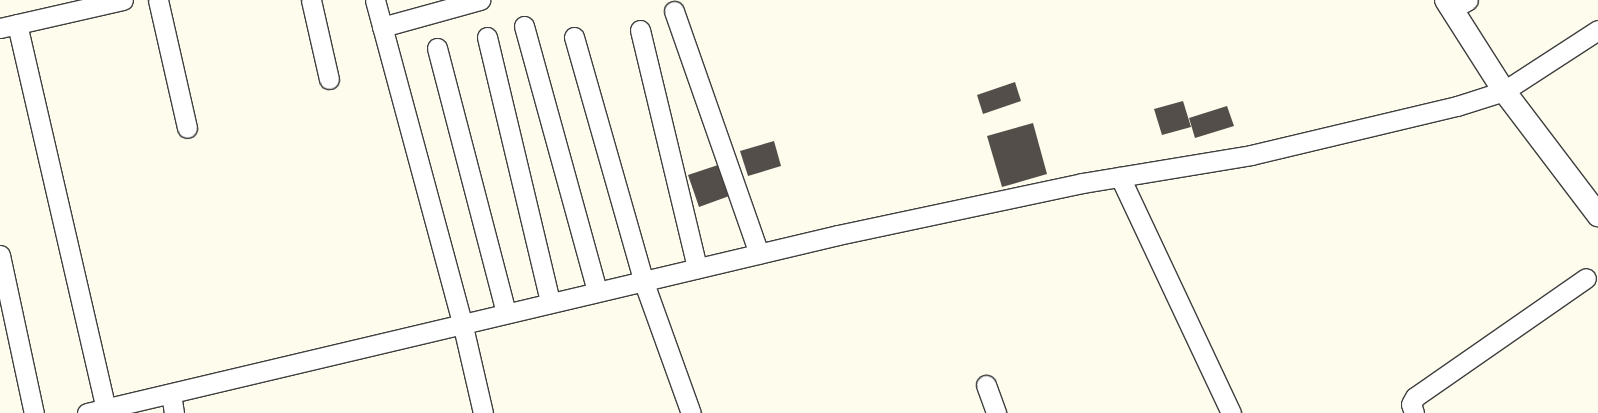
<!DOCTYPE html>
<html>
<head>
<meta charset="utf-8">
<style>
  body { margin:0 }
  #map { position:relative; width:1598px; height:413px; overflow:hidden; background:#fdfced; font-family:"Roboto Serif",serif }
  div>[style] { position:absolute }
  .building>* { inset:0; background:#534e4a }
  .roads { filter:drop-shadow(1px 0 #3f3f3f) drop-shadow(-1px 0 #3f3f3f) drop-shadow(0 1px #3f3f3f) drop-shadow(0 -1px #3f3f3f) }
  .minor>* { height:19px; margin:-9.5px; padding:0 9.5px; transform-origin:9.5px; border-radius:9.5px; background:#fff }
  .tertiary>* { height:22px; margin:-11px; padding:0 11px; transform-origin:11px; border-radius:11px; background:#fff }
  span { translate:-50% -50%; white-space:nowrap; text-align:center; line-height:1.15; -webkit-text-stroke:4px #fff; paint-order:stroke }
</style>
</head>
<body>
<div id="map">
  <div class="building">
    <div style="clip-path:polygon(1015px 82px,1021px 101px,983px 114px,977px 95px)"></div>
    <div style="clip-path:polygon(1183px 101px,1191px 127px,1162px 135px,1154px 109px)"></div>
    <div style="clip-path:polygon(1227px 106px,1234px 126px,1195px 138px,1189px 118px)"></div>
    <div style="clip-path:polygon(1033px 123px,1047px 174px,1002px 187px,987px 136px)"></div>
    <div style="clip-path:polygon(774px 141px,781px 166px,748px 176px,740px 151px)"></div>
    <div style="clip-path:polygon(721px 164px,732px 195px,699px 207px,688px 175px)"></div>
  </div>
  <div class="roads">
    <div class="minor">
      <div style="left:158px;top:0;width:131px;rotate:77.2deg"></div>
      <div style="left:311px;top:0;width:81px;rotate:77.2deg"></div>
      <div style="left:375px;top:0;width:334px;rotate:74.9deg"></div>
      <div style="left:462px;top:322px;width:93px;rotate:77deg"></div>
      <div style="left:1452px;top:9px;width:18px;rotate:-29deg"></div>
      <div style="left:674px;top:11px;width:257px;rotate:70.7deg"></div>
      <div style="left:17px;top:24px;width:395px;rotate:77deg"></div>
      <div style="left:524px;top:26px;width:275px;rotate:74.6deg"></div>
      <div style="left:382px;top:27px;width:102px;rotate:-15.4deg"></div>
      <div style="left:0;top:28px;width:126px;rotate:-12.8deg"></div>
      <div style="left:640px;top:30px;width:245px;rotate:76.5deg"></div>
      <div style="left:487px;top:37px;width:272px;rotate:76.6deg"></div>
      <div style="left:574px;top:37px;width:253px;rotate:74.1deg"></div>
      <div style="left:643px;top:280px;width:141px;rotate:70.2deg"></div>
      <div style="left:437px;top:48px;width:273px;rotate:75.4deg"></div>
      <div style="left:1120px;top:177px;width:261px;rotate:64.8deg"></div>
      <div style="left:0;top:255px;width:162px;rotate:77.9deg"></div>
      <div style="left:986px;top:385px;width:30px;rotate:70deg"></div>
      <div style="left:171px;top:394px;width:19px;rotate:81deg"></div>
      <div style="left:87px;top:413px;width:772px;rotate:-13.33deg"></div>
      <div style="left:838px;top:235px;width:249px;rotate:-12deg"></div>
      <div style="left:1082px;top:183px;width:171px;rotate:-9.4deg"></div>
      <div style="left:1251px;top:155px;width:212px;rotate:-13.4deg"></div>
      <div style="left:1457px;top:106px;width:49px;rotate:-17.7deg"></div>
      <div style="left:1504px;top:91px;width:112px;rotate:-33deg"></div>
      <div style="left:1414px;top:413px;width:9px;rotate:-108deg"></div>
      <div style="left:1411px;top:404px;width:8px;rotate:-60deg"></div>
      <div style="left:1415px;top:397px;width:208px;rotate:-34.8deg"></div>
    </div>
    <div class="tertiary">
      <div style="left:1446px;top:0;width:108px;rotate:57.5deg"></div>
      <div style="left:1504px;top:91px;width:156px;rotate:52.8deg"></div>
    </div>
  </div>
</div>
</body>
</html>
